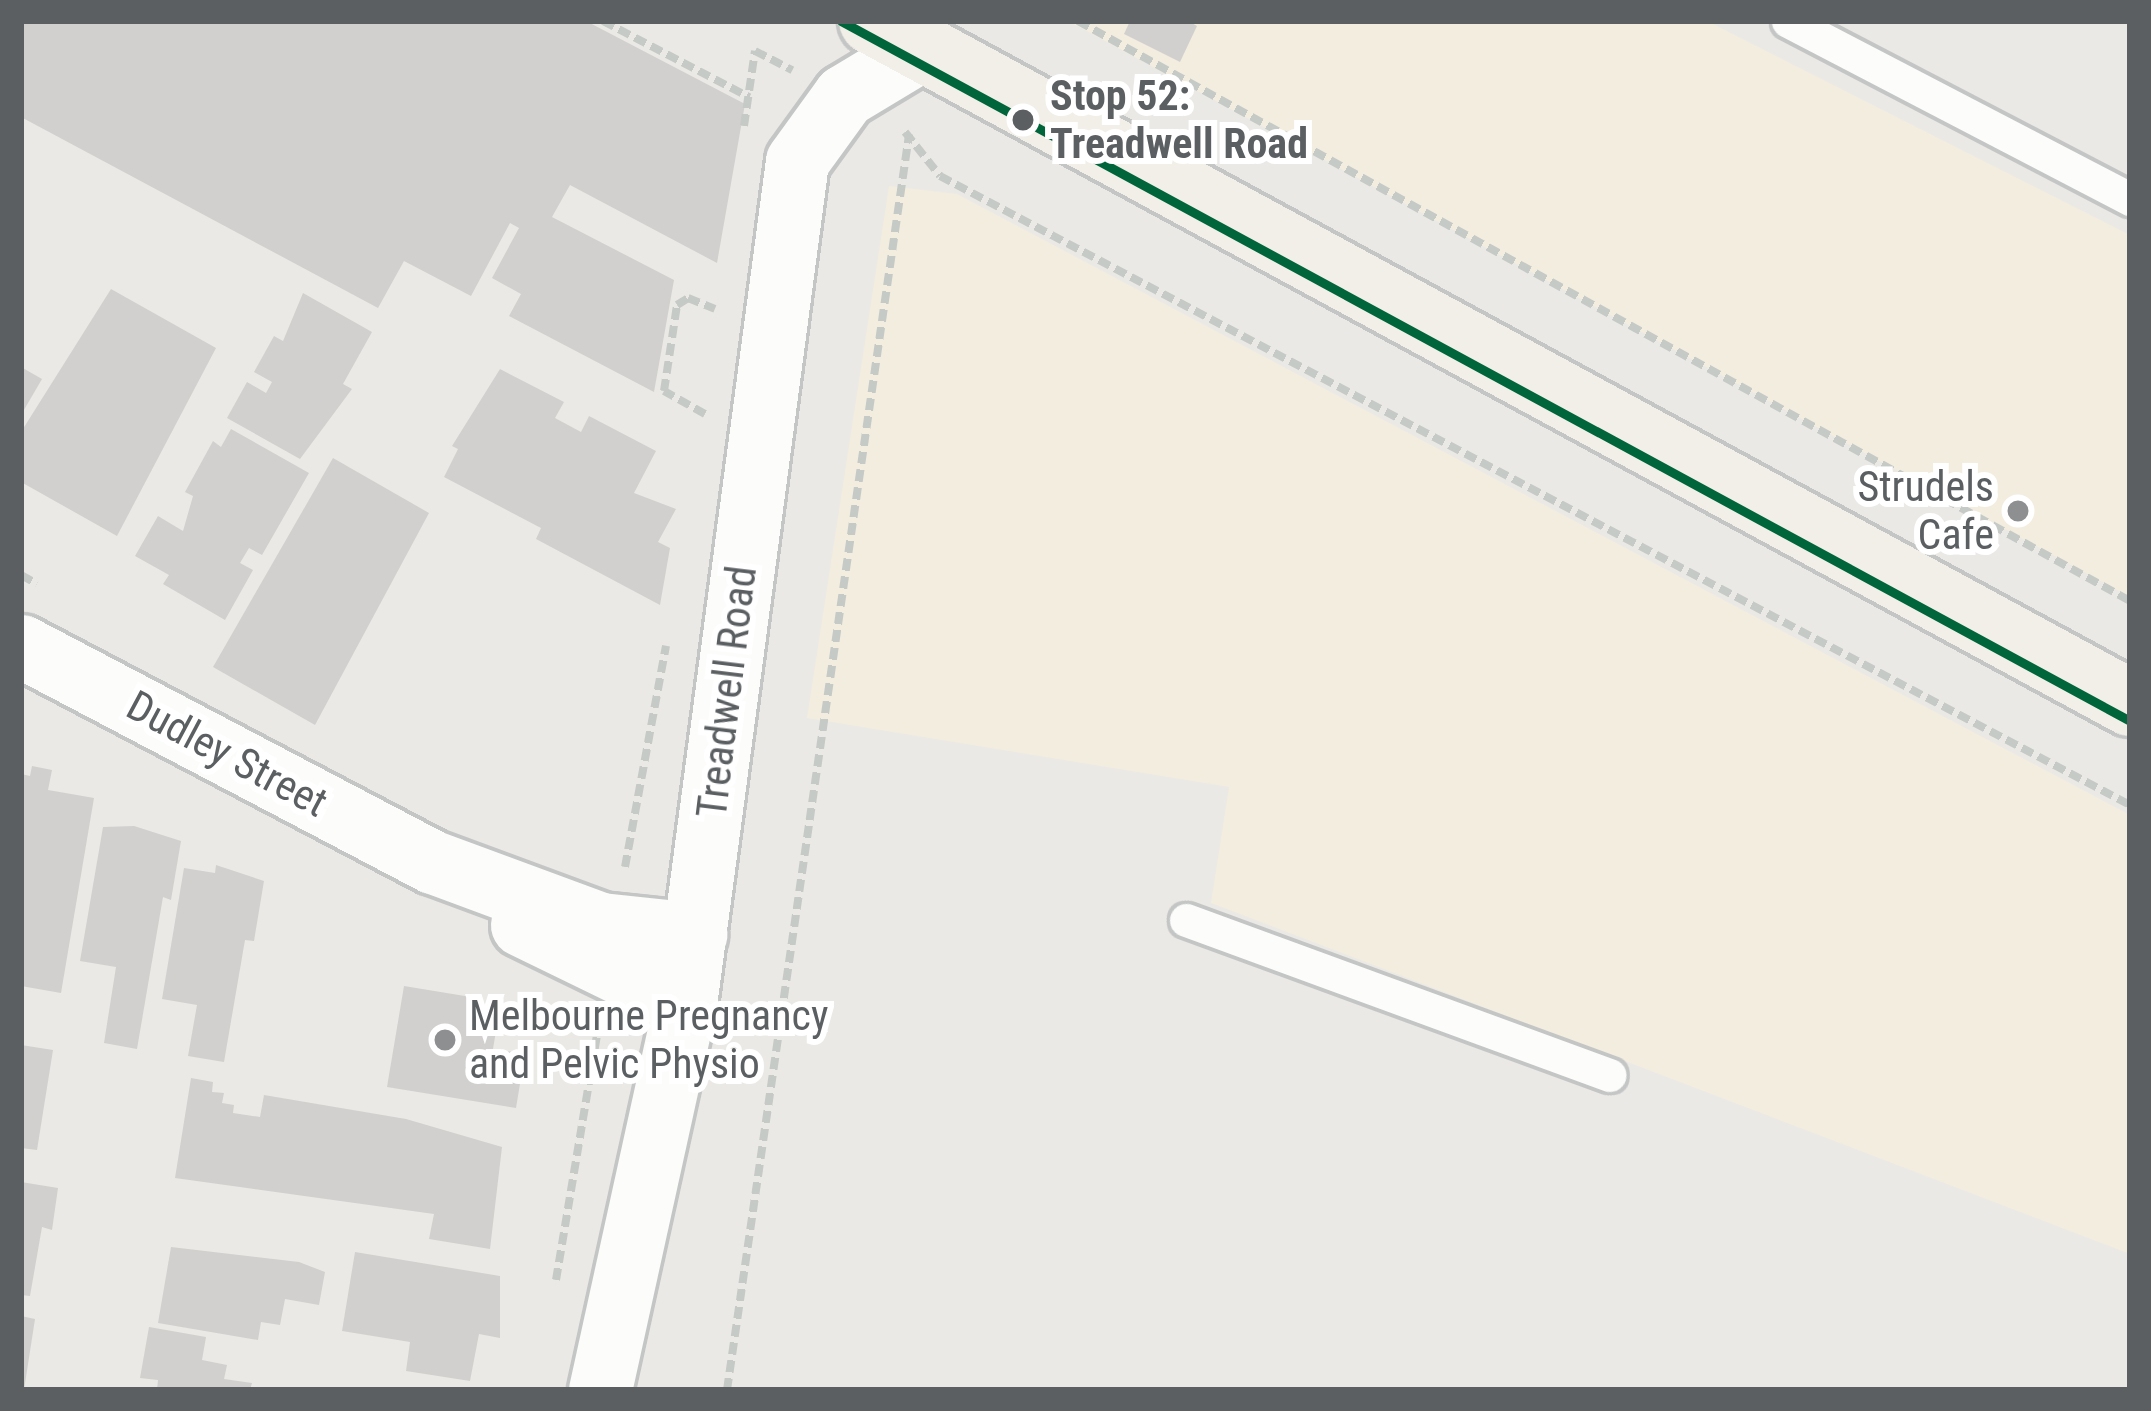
<!DOCTYPE html>
<html>
<head>
<meta charset="utf-8">
<style>
  body { margin:0 }
  #map { position:relative; width:2151px; height:1411px; overflow:hidden; background:#eae9e5; font-family:"Roboto Condensed",sans-serif }
  div>[style] { position:absolute }
  .commercial>* { inset:0; background:#f3eddf }
  .building>* { inset:0; background:#d1d0ce }
  .path>* { height:8px; margin-top:-4px; transform-origin:0; background:repeating-linear-gradient(90deg,#c5cac7 0 12px,transparent 0 18px) }
  .roads { filter:drop-shadow(3px 0 #c4c5c5) drop-shadow(-3px 0 #c4c5c5) drop-shadow(0 3px #c4c5c5) drop-shadow(0 -3px #c4c5c5) }
  .service>* { height:33px; margin:-16.5px; padding:0 16.5px; transform-origin:16.5px; border-radius:16.5px; background:#fcfcfb }
  .minor>* { height:63px; margin:-31.5px; padding:0 31.5px; transform-origin:31.5px; border-radius:31.5px; background:#fcfcfb }
  .primary>* { height:66px; margin:-33px; padding:0 33px; transform-origin:33px; border-radius:33px; background:#f1efe8 }
  .tram-1>* { height:9px; margin:-4.5px; padding:0 4.5px; transform-origin:4.5px; border-radius:4.5px; background:#00653a }
  .dots>* { width:33px; height:33px; translate:-50% -50%; box-sizing:border-box; border:6px solid #fff; border-radius:50% }
  span { translate:-50% -50%; white-space:nowrap; text-align:center; line-height:1.15; -webkit-text-stroke:12px #fff; paint-order:stroke }
  .stop-label { font-size:42px; color:#5b5f62; font-weight:700 }
  .left { translate:0 -50%; text-align:left }
  .poi-label { font-size:42px; color:#5b5f62 }
  .right { translate:-100% -50%; text-align:right }
  .street-label { font-size:42px; color:#5b5f62 }
  .frame { position:absolute; inset:0; border:24px solid #5b5f62; pointer-events:none }
</style>
</head>
<body>
<div id="map">
  <div class="commercial">
    <div style="clip-path:polygon(1707px 21px,2130px 235px,2130px 597px,1072px 23px)"></div>
    <div style="clip-path:polygon(889px 186px,957px 194px,2130px 815px,2130px 1254px,1211px 903px,1229px 787px,807px 718px)"></div>
  </div>
  <div class="building">
    <div style="clip-path:polygon(21px 21px,586px 21px,745px 104px,717px 263px,570px 185px,552px 217px,674px 280px,654px 392px,509px 316px,521px 294px,492px 278px,519px 228px,510px 223px,471px 296px,404px 261px,378px 308px,21px 117px)"></div>
    <div style="clip-path:polygon(1130px 21px,1188px 21px,1197px 26px,1180px 62px,1124px 34px)"></div>
    <div style="clip-path:polygon(111px 289px,216px 348px,117px 536px,21px 482px,21px 432px)"></div>
    <div style="clip-path:polygon(303px 293px,372px 332px,343px 384px,352px 389px,300px 459px,227px 418px,247px 382px,266px 393px,272px 382px,254px 372px,274px 336px,283px 341px)"></div>
    <div style="clip-path:polygon(21px 367px,42px 379px,21px 415px)"></div>
    <div style="clip-path:polygon(500px 369px,564px 402px,555px 418px,581px 432px,589px 416px,656px 451px,634px 493px,676px 509px,658px 542px,670px 548px,660px 605px,536px 539px,541px 528px,444px 477px,458px 449px,452px 446px)"></div>
    <div style="clip-path:polygon(231px 429px,309px 473px,262px 555px,249px 548px,240px 563px,253px 570px,225px 620px,163px 584px,169px 575px,135px 556px,158px 516px,183px 531px,193px 496px,185px 492px,213px 441px,221px 447px)"></div>
    <div style="clip-path:polygon(333px 458px,429px 513px,315px 725px,213px 667px)"></div>
    <div style="clip-path:polygon(32px 766px,52px 770px,48px 790px,94px 798px,61px 993px,21px 986px,21px 774px,30px 776px)"></div>
    <div style="clip-path:polygon(134px 826px,181px 841px,171px 900px,163px 897px,137px 1049px,104px 1043px,116px 967px,80px 961px,103px 827px)"></div>
    <div style="clip-path:polygon(216px 865px,264px 881px,254px 941px,245px 940px,224px 1062px,188px 1056px,197px 1005px,162px 999px,184px 868px,215px 873px)"></div>
    <div style="clip-path:polygon(404px 986px,483px 999px,478px 1028px,496px 1031px,493px 1049px,525px 1054px,516px 1108px,387px 1087px)"></div>
    <div style="clip-path:polygon(21px 1045px,53px 1050px,37px 1150px,21px 1148px)"></div>
    <div style="clip-path:polygon(191px 1078px,213px 1082px,212px 1092px,224px 1093px,222px 1103px,234px 1105px,233px 1113px,260px 1117px,264px 1095px,406px 1119px,502px 1147px,490px 1249px,429px 1239px,434px 1214px,175px 1178px)"></div>
    <div style="clip-path:polygon(21px 1182px,58px 1188px,52px 1230px,42px 1227px,30px 1296px,21px 1295px)"></div>
    <div style="clip-path:polygon(171px 1247px,299px 1262px,325px 1272px,319px 1305px,285px 1299px,280px 1325px,261px 1322px,258px 1340px,158px 1323px)"></div>
    <div style="clip-path:polygon(355px 1252px,500px 1276px,500px 1338px,479px 1334px,470px 1381px,406px 1371px,410px 1342px,342px 1331px)"></div>
    <div style="clip-path:polygon(21px 1316px,35px 1319px,24px 1390px,21px 1390px)"></div>
    <div style="clip-path:polygon(149px 1327px,206px 1337px,202px 1360px,227px 1365px,224px 1379px,252px 1383px,250px 1390px,157px 1390px,158px 1380px,140px 1378px)"></div>
  </div>
  <div class="path">
    <div style="left:603px;top:21px;width:165px;rotate:27.5deg"></div>
    <div style="left:1078px;top:21px;width:1201px;rotate:28.87deg"></div>
    <div style="left:744px;top:126px;width:76px;rotate:-81.7deg"></div>
    <div style="left:755px;top:51px;width:42px;rotate:27.2deg"></div>
    <div style="left:905px;top:132px;width:56px;rotate:51.5deg"></div>
    <div style="left:940px;top:176px;width:1346px;rotate:27.86deg"></div>
    <div style="left:705px;top:414px;width:47px;rotate:-150.7deg"></div>
    <div style="left:664px;top:391px;width:87px;rotate:-81.4deg"></div>
    <div style="left:677px;top:305px;width:13px;rotate:-32deg"></div>
    <div style="left:688px;top:298px;width:29px;rotate:22deg"></div>
    <div style="left:21px;top:575px;width:18px;rotate:29deg"></div>
    <div style="left:625px;top:867px;width:225px;rotate:-79.5deg"></div>
    <div style="left:556px;top:1280px;width:254px;rotate:-80.5deg"></div>
    <div style="left:727px;top:1390px;width:1269px;rotate:-81.75deg"></div>
  </div>
  <div class="roads">
    <div class="service">
      <div style="left:1788px;top:21px;width:386px;rotate:27.5deg"></div>
      <div style="left:1186px;top:920px;width:451px;rotate:20.1deg"></div>
    </div>
    <div class="minor">
      <div style="left:21px;top:646px;width:465px;rotate:27.7deg"></div>
      <div style="left:433px;top:862px;width:179px;rotate:20.3deg"></div>
      <div style="left:601px;top:924px;width:95px;rotate:6.1deg"></div>
      <div style="left:522px;top:925px;width:181px;rotate:25.9deg"></div>
      <div style="left:600px;top:1390px;width:395px;rotate:-77.6deg"></div>
      <div style="left:685px;top:1004px;width:850px;rotate:-82.43deg"></div>
      <div style="left:797px;top:161px;width:80px;rotate:-54.1deg"></div>
      <div style="left:844px;top:96px;width:93px;rotate:-31deg"></div>
    </div>
    <div class="primary">
      <div style="left:872px;top:21px;width:1431px;rotate:28.46deg"></div>
    </div>
  </div>
  <div class="tram-1">
    <div style="left:841px;top:21px;width:1467px;rotate:28.5deg"></div>
  </div>
  <div class="dots">
    <div style="left:1023px;top:120px;background:#5b5f62"></div>
    <div style="left:2018px;top:511px;background:#8d8f90"></div>
    <div style="left:445px;top:1040px;background:#8d8f90"></div>
  </div>
  <div class="stop-label">
    <span class="left" style="left:1050px;top:120px">Stop 52:<br>Treadwell Road</span>
  </div>
  <div class="poi-label">
    <span class="right" style="left:1994px;top:511px">Strudels<br>Cafe</span>
    <span class="left" style="left:469px;top:1040px">Melbourne Pregnancy<br>and Pelvic Physio</span>
  </div>
  <div class="street-label">
    <span style="left:727px;top:692px;rotate:-83deg">Treadwell Road</span>
    <span style="left:227px;top:754px;rotate:28deg">Dudley Street</span>
  </div>
  <div class="frame"></div>
</div>
</body>
</html>
